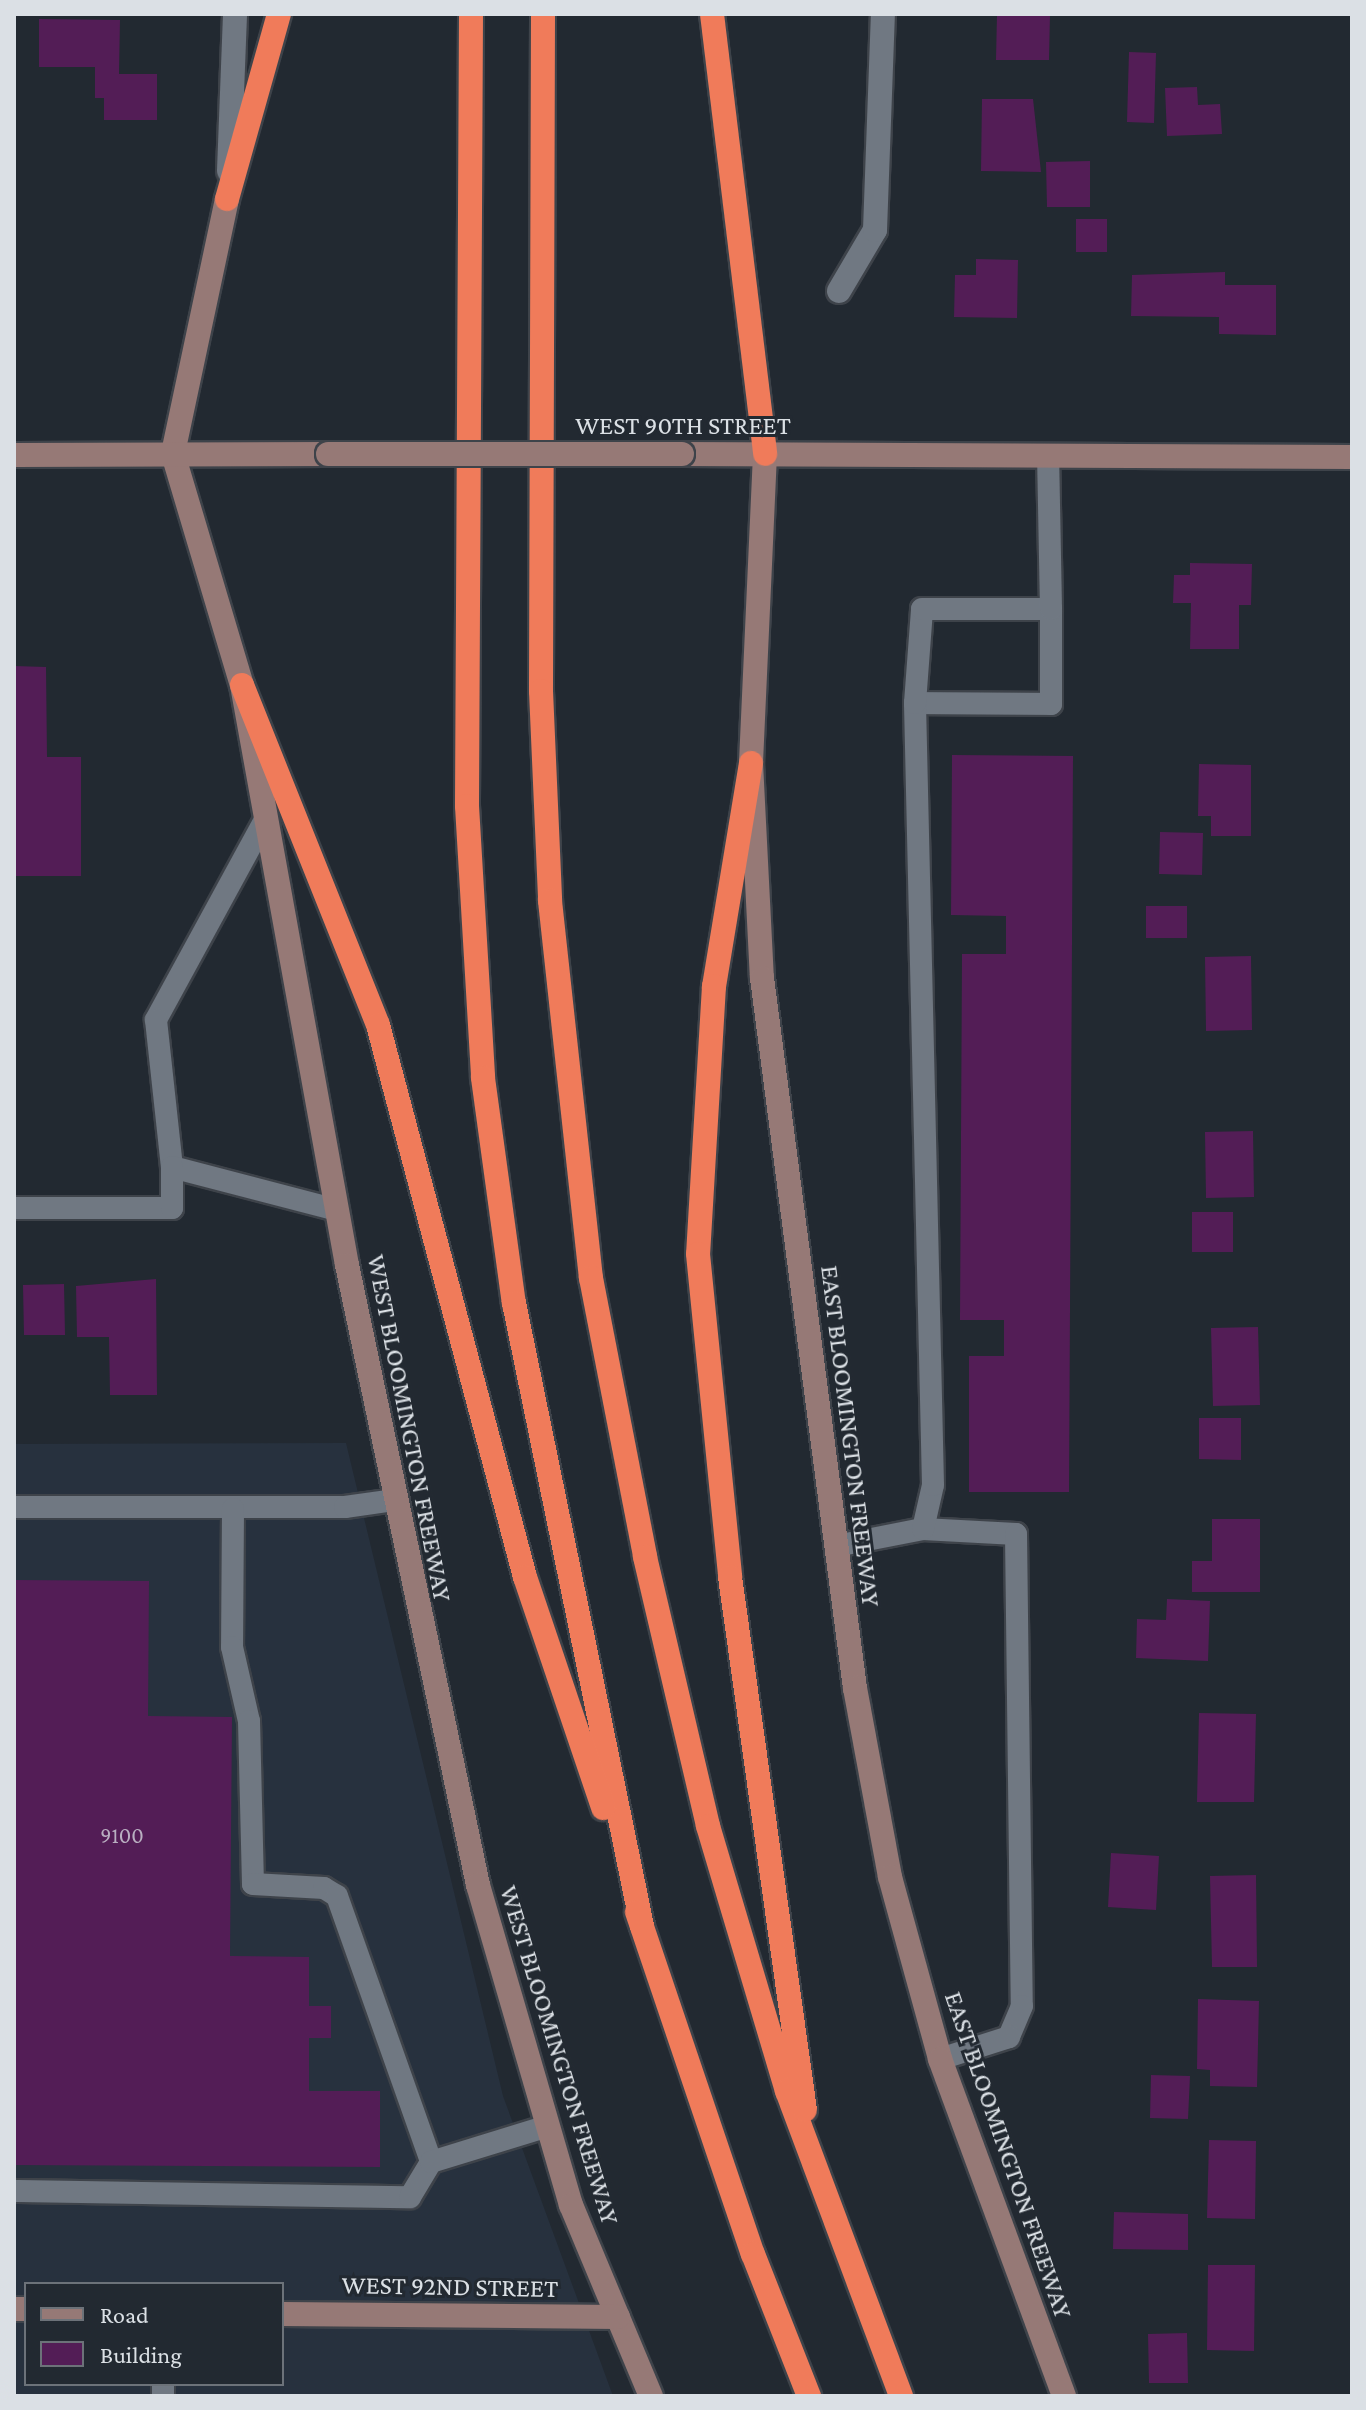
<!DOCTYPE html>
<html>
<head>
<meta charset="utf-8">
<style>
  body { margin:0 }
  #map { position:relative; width:1366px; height:2410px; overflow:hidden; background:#222931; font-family:"Crimson Pro",serif }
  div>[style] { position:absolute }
  .built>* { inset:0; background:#27313e }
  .building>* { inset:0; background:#531d56 }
  .roads { filter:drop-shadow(2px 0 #3e434a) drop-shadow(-2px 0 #3e434a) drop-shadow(0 2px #3e434a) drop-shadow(0 -2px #3e434a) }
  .lane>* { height:22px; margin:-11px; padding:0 11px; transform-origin:11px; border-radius:11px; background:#707882 }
  .street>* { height:24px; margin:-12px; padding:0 12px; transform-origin:12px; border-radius:12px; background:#707882 }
  .secondary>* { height:24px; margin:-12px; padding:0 12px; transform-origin:12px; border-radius:12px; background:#967976 }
  .highway>* { height:24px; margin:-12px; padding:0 12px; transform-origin:12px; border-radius:12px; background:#f07b5a }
  .bridges { filter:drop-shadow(2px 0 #3e434a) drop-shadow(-2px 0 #3e434a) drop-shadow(0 2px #3e434a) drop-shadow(0 -2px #3e434a) }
  .secondary-bridge>* { height:24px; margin:-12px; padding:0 12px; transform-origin:12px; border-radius:12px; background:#967976 }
  span { translate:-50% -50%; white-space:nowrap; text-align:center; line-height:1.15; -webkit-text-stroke:6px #222931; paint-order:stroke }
  .number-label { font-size:22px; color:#b9afc1 }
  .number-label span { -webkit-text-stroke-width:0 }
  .street-label { font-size:26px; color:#dbe0e5 }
  .frame { position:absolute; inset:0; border:16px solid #dbe0e5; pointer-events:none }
  .legend { position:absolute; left:24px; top:2282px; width:260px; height:104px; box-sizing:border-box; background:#222931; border:2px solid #6c7279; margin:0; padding:10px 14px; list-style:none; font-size:24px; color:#dbe0e5 }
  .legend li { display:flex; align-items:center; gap:16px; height:40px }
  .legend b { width:40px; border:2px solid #6c7279 }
</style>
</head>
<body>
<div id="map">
  <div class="built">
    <div style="clip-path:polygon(evenodd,346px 1443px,503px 2096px,613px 2396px,14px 2396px,14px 1444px,346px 1443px,26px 2284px,282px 2284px,282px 2384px,26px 2384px,26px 2284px)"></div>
  </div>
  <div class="building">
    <div style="clip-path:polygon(997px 14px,1050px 14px,1049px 60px,996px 60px)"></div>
    <div style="clip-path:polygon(39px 19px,120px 20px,119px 74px,157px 74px,157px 120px,104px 120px,104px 98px,95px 98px,95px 67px,39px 67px)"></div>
    <div style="clip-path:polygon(1129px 52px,1156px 53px,1154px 123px,1127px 122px)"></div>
    <div style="clip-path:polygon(1197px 87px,1198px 105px,1220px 104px,1222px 134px,1167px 136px,1165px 88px)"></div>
    <div style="clip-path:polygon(982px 99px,1033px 99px,1041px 172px,981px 171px)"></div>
    <div style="clip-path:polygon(1090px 161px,1090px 207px,1047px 207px,1046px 162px)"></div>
    <div style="clip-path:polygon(1076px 219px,1107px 219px,1107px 252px,1076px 252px)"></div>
    <div style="clip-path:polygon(976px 259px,1018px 260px,1017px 318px,954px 317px,955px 275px,976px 275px)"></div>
    <div style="clip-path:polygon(1225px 272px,1225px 285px,1276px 285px,1276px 335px,1219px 334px,1219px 317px,1131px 316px,1132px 275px)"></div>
    <div style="clip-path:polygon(1190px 563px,1252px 564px,1251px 605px,1239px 605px,1239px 649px,1190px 649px,1191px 603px,1173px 603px,1174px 575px,1190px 575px)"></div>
    <div style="clip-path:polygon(14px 666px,46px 667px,47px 757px,81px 757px,81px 876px,14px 876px)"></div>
    <div style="clip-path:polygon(952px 755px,1073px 756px,1069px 1492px,969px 1492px,969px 1356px,1004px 1356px,1004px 1320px,960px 1320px,962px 954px,1006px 954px,1006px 916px,951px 915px)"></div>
    <div style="clip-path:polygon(1199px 764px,1251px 765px,1251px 836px,1211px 836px,1211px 816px,1198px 816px)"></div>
    <div style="clip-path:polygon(1160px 832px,1203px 833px,1202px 875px,1159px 874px)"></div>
    <div style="clip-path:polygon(1146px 906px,1187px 906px,1187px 938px,1146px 938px)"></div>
    <div style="clip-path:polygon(1251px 956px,1252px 1030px,1206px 1031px,1205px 957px)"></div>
    <div style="clip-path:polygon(1253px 1131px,1254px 1197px,1206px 1198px,1205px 1132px)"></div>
    <div style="clip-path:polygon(1192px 1212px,1233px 1212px,1233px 1252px,1192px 1252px)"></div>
    <div style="clip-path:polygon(156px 1279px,157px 1395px,110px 1395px,109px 1337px,77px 1337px,76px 1286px)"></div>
    <div style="clip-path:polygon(64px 1284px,65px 1335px,24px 1335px,23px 1285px)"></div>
    <div style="clip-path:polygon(1258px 1327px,1260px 1405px,1213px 1406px,1211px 1328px)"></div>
    <div style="clip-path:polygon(1199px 1418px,1241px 1418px,1241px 1460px,1199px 1459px)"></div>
    <div style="clip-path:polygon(1212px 1519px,1260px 1519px,1260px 1592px,1192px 1592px,1192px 1561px,1212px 1561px)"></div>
    <div style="clip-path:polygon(14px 1580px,149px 1581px,148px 1716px,232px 1717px,230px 1956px,309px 1957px,309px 2006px,331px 2006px,331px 2038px,309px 2038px,309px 2091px,380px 2091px,380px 2167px,14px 2165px)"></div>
    <div style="clip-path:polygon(1167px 1599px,1210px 1601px,1208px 1661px,1136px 1658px,1137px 1619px,1166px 1620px)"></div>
    <div style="clip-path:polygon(1199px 1713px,1256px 1714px,1254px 1802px,1197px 1802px)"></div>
    <div style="clip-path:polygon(1111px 1853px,1159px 1856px,1156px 1910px,1108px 1907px)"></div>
    <div style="clip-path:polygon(1256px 1875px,1257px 1967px,1212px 1967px,1210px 1876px)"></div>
    <div style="clip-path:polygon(1198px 1999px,1259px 2001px,1257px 2087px,1210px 2086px,1210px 2070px,1197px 2069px)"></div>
    <div style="clip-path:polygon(1151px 2075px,1190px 2076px,1188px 2119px,1150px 2118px)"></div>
    <div style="clip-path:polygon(1209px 2140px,1256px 2141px,1255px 2219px,1207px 2218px)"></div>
    <div style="clip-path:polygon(1114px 2212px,1188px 2214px,1188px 2250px,1113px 2249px)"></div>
    <div style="clip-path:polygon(1208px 2265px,1255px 2265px,1254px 2351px,1207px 2350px)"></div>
    <div style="clip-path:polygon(1187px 2333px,1188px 2383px,1149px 2383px,1148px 2334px)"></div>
  </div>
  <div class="roads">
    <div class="lane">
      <div style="left:915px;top:703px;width:136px;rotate:0.4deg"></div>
      <div style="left:1051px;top:704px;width:95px;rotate:-90deg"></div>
      <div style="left:266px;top:818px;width:230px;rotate:118.6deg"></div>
      <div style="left:156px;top:1020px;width:148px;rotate:83.8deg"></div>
      <div style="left:172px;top:1167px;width:171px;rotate:14.6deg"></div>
      <div style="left:14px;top:1208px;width:158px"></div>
      <div style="left:172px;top:1208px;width:41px;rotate:-90deg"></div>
      <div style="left:14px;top:1507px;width:331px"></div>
      <div style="left:345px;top:1507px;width:49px;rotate:-8.1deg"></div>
      <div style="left:233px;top:1509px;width:138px;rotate:90.4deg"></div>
      <div style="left:232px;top:1647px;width:76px;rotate:77.1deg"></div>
      <div style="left:249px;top:1721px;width:163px;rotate:88.6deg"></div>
      <div style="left:253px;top:1884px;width:71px;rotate:3.2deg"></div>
      <div style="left:324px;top:1888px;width:15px;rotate:32deg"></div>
      <div style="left:337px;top:1896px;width:282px;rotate:70.5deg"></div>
      <div style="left:923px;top:1529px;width:93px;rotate:3.1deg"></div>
      <div style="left:1016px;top:1534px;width:472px;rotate:89.3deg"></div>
      <div style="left:1022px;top:2006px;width:34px;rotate:113deg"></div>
      <div style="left:1009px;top:2037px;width:72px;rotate:162.3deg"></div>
      <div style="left:836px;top:1546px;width:89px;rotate:-11.1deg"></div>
      <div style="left:923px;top:1529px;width:45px;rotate:-77.2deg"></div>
      <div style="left:933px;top:1485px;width:782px;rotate:-91.32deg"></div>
      <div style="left:915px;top:703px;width:94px;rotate:-85.7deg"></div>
      <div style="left:922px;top:609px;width:129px"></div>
      <div style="left:1051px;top:609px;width:153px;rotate:-91.1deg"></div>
      <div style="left:14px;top:2191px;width:396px;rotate:0.9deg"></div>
      <div style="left:410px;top:2197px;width:41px;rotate:-59deg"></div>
      <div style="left:431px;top:2162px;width:122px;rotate:-17.1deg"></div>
      <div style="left:163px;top:2384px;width:12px;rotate:90deg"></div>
    </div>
    <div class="street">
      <div style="left:229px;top:171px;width:157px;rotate:-87.8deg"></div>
      <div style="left:839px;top:291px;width:71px;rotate:-59.5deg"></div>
      <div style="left:875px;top:230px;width:216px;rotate:-87.9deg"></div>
    </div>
    <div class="secondary">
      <div style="left:227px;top:199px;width:261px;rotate:102deg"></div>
      <div style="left:173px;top:454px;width:241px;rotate:73.4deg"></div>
      <div style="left:242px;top:685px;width:589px;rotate:79.74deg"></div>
      <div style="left:347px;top:1265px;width:634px;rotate:78.07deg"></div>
      <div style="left:478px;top:1885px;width:333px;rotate:73.8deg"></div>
      <div style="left:571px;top:2205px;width:207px;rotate:67.3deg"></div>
      <div style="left:682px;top:454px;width:670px;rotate:0.26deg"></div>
      <div style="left:765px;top:454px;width:309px;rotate:92.6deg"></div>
      <div style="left:751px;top:763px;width:215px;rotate:87.1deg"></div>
      <div style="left:762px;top:978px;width:716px;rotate:82.54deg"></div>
      <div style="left:855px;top:1688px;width:192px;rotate:79.5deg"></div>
      <div style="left:890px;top:1877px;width:189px;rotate:74.6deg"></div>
      <div style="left:940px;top:2059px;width:359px;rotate:69.8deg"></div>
      <div style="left:14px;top:455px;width:314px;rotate:-0.2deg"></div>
      <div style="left:14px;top:2309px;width:12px"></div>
      <div style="left:282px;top:2314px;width:336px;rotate:0.5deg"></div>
    </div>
    <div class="highway">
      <div style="left:471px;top:14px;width:792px;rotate:90.29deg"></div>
      <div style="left:467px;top:806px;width:272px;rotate:86.6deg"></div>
      <div style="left:483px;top:1078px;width:227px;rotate:82.2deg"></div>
      <div style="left:514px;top:1303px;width:636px;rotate:78.39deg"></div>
      <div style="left:543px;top:14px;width:677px;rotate:90.17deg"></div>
      <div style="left:541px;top:691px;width:210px;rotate:87.5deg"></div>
      <div style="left:550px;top:901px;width:379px;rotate:83.8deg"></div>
      <div style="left:591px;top:1278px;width:284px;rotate:79deg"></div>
      <div style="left:645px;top:1557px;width:276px;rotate:76.8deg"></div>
      <div style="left:708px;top:1826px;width:277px;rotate:73.4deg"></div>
      <div style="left:787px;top:2091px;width:326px;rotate:69.5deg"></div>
      <div style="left:712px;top:14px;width:443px;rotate:83.1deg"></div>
      <div style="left:227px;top:199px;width:192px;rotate:-74.3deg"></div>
      <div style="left:242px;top:685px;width:366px;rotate:68.2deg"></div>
      <div style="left:378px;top:1025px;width:571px;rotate:75.09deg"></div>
      <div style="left:525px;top:1577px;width:244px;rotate:71.3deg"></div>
      <div style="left:751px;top:763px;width:226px;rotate:99.4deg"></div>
      <div style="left:714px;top:986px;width:268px;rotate:93.4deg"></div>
      <div style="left:698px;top:1254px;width:325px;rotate:84.3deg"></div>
      <div style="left:730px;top:1577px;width:538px;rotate:81.99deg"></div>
      <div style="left:637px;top:1912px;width:361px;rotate:71.3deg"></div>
      <div style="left:753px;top:2254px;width:153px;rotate:68.5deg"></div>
    </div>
  </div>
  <div class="bridges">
    <div class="secondary-bridge">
      <div style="left:328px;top:454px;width:354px"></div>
    </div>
  </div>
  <div class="number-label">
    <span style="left:122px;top:1836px">9100</span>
  </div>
  <div class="street-label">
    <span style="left:683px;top:426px">WEST 90TH STREET</span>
    <span style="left:409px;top:1428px;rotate:79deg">WEST BLOOMINGTON FREEWAY</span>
    <span style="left:850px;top:1436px;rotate:83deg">EAST BLOOMINGTON FREEWAY</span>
    <span style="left:559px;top:2055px;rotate:73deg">WEST BLOOMINGTON FREEWAY</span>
    <span style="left:1008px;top:2155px;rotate:71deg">EAST BLOOMINGTON FREEWAY</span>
    <span style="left:450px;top:2287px;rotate:1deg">WEST 92ND STREET</span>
  </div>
  <div class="frame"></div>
  <ul class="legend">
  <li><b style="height:10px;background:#967976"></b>Road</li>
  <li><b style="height:22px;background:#531d56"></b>Building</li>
  </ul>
</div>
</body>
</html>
